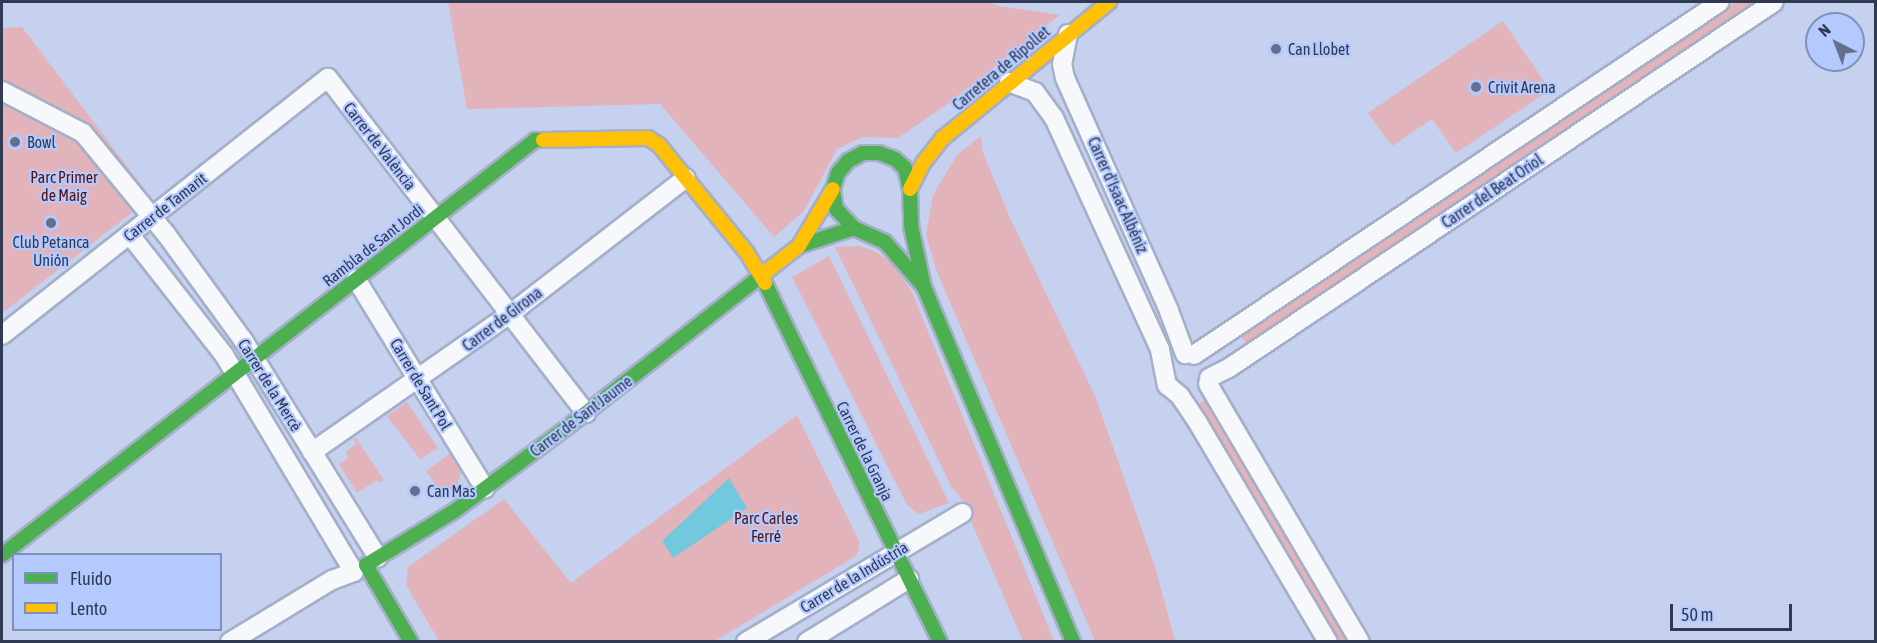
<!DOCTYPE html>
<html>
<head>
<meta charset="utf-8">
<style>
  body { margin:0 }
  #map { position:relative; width:1877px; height:643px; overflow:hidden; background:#c5d1ee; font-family:"Asap Condensed",sans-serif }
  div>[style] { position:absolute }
  .green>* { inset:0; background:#e2b3ba }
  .water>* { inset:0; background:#72c9dd }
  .roads { filter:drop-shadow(2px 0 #a5afc8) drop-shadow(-2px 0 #a5afc8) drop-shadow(0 2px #a5afc8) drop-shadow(0 -2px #a5afc8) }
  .street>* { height:18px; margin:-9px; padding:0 9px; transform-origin:9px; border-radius:9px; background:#f6f8fc }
  .fast>* { height:14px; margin:-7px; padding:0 7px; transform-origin:7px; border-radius:7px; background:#4caf50 }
  .slow>* { height:14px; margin:-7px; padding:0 7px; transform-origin:7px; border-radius:7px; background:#ffc107 }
  .dots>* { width:16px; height:16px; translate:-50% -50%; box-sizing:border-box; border:3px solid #b4caff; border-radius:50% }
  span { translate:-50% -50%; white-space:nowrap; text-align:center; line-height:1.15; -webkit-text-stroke:4.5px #b4caff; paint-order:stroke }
  .poi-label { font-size:16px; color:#303a55 }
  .left { translate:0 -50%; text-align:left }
  .street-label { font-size:16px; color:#303a55 }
  .park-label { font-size:16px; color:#54110e }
  .frame { position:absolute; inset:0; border:3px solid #303a55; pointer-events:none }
  .legend { position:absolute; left:12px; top:553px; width:210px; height:78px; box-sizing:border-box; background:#b4caff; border:2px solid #7f90bb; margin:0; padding:8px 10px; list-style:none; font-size:18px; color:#303a55 }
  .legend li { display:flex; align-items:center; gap:12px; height:30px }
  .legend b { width:30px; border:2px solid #7f90bb }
  .north { position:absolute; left:1805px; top:12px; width:60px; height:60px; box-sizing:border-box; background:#b4caff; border:2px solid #7f90bb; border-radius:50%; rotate:318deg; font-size:16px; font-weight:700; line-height:24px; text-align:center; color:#303a55 }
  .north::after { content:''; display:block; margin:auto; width:21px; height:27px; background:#646f8b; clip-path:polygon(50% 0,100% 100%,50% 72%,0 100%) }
  .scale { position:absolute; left:1670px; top:604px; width:122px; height:27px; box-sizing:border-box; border:3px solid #303a55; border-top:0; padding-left:8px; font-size:18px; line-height:21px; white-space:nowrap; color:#303a55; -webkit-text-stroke:4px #b4caff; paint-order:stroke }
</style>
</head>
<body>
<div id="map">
  <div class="green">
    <div style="clip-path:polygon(448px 2px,987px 2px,998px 6px,1060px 15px,950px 102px,898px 138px,862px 137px,837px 149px,804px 211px,774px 237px,660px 104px,467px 109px)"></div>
    <div style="clip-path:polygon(1736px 2px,1756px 2px,1247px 344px,1240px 335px)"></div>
    <div style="clip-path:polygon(1503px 21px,1550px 90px,1456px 153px,1432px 119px,1392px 146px,1368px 113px)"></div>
    <div style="clip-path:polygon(22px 27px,151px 198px,2px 313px,2px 28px)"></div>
    <div style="clip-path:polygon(981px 136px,983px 153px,1011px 220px,1096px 398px,1156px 570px,1175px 641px,1095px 641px,937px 272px,926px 235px,933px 195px,957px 155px)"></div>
    <div style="clip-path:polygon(859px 246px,877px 252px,895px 267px,912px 292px,1054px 641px,1023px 641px,960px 496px,952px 488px,835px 247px)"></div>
    <div style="clip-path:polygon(829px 256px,949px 503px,919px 514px,907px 505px,792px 277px)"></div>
    <div style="clip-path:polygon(1211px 395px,1356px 641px,1339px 641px,1197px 406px)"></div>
    <div style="clip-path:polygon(407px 402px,438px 448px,420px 459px,387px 416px)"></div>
    <div style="clip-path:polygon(797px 415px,859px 541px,859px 549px,856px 556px,715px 641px,439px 641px,406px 585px,408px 567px,504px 499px,571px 583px)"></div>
    <div style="clip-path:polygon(356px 438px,384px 480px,379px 483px,377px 480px,357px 493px,339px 464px,348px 458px,346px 452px,356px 444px,353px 439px)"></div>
    <div style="clip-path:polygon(450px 454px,461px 472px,458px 484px,441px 494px,426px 471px)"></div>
  </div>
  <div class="water">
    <div style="clip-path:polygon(729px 478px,747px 508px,673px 558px,662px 541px)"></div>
  </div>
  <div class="roads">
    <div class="street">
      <div style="left:1068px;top:34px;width:31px;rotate:101deg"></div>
      <div style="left:1062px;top:64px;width:14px;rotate:78deg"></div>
      <div style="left:1065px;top:78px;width:255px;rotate:65.9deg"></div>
      <div style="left:1169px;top:311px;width:46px;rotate:69.6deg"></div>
      <div style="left:1009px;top:82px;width:28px;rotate:21deg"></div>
      <div style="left:1035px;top:92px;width:32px;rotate:54deg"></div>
      <div style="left:1054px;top:118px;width:255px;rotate:65.4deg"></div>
      <div style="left:1160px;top:350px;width:36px;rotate:79deg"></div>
      <div style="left:1167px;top:385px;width:17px;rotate:40deg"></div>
      <div style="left:1180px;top:396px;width:32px;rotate:56deg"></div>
      <div style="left:1198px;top:423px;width:255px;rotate:59.3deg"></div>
      <div style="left:2px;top:91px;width:91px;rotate:27.4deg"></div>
      <div style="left:83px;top:133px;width:131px;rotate:50.6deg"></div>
      <div style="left:166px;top:234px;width:131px;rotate:54deg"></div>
      <div style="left:243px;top:340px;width:256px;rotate:58.2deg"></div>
      <div style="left:130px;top:235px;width:152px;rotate:51.9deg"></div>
      <div style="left:224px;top:355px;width:253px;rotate:59.1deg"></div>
      <div style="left:356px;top:279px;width:246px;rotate:58.4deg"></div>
      <div style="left:2px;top:335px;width:415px;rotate:-38.3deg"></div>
      <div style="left:328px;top:78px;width:423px;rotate:52.4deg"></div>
      <div style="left:1194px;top:355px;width:633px;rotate:-33.87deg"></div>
      <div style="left:1209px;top:378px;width:22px;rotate:-27deg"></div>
      <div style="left:1229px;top:368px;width:656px;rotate:-33.88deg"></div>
      <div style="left:1208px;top:384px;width:299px;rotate:59.5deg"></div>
      <div style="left:312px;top:452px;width:241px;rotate:-34.9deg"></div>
      <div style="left:510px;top:314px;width:222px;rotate:-37.7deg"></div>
      <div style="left:230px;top:642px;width:119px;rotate:-31.3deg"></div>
      <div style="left:332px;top:580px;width:23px;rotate:-20deg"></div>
      <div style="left:746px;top:642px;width:252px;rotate:-30.8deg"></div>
      <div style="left:807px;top:642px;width:120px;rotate:-31.7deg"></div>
    </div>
    <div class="fast">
      <div style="left:799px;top:246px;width:58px;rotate:-18.1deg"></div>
      <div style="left:765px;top:283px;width:399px;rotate:64deg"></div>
      <div style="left:924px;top:287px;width:60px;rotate:-130.9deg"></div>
      <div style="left:885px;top:242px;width:34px;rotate:-156deg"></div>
      <div style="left:854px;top:228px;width:26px;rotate:-133deg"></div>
      <div style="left:836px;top:209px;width:20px;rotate:-99deg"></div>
      <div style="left:833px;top:189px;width:17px;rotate:-73deg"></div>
      <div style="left:838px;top:173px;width:16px;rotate:-50deg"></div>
      <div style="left:848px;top:161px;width:17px;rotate:-28deg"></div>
      <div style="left:863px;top:153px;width:16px"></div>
      <div style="left:879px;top:153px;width:17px;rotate:21deg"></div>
      <div style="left:895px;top:159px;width:13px;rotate:42deg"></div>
      <div style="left:905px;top:168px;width:22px;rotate:77deg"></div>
      <div style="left:910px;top:189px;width:37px;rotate:88deg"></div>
      <div style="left:911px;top:226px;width:62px;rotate:78deg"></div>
      <div style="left:924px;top:287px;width:385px;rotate:67.2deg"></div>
      <div style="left:2px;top:555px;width:676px;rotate:-37.9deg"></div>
      <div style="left:535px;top:140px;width:8px"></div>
      <div style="left:411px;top:642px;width:89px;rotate:-120.3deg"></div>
      <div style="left:366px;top:565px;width:105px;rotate:-31.4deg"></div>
      <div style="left:456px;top:510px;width:162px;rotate:-36.7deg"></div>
      <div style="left:586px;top:413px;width:224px;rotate:-38.1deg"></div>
    </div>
    <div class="slow">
      <div style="left:543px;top:140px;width:105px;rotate:-1.1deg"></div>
      <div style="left:648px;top:138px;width:13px;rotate:32deg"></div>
      <div style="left:659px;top:145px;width:139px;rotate:50.8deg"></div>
      <div style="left:747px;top:253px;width:35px;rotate:59deg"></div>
      <div style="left:910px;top:189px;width:30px;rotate:-63deg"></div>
      <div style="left:924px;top:162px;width:31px;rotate:-52deg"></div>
      <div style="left:943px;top:138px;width:215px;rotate:-39.3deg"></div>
      <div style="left:762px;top:275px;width:47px;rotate:-38.1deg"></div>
      <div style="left:799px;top:246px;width:66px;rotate:-59.2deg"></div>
    </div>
  </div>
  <div class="dots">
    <div style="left:1276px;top:49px;background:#646f8b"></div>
    <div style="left:1476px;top:87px;background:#646f8b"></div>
    <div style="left:15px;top:142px;background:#646f8b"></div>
    <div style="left:51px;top:223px;background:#646f8b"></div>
    <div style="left:415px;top:491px;background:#646f8b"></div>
  </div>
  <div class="poi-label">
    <span class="left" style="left:1288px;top:49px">Can Llobet</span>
    <span class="left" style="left:1488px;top:87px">Crivit Arena</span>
    <span class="left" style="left:27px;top:142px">Bowl</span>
    <span style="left:51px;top:251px">Club Petanca<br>Unión</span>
    <span class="left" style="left:427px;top:491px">Can Mas</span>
  </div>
  <div class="street-label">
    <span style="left:1001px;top:68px;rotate:-40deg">Carretera de Ripollet</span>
    <span style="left:380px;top:146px;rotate:52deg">Carrer de València</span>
    <span style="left:1492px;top:191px;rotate:-34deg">Carrer del Beat Oriol</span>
    <span style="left:1118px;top:195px;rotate:66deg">Carrer d'Isaac Albéniz</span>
    <span style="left:165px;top:207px;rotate:-38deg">Carrer de Tamarit</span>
    <span style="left:373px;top:245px;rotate:-38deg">Rambla de Sant Jordi</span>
    <span style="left:502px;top:319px;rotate:-37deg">Carrer de Girona</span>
    <span style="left:421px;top:384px;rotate:59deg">Carrer de Sant Pol</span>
    <span style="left:270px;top:385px;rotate:58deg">Carrer de la Mercè</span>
    <span style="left:581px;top:416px;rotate:-37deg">Carrer de Sant Jaume</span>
    <span style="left:865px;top:451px;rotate:64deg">Carrer de la Granja</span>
    <span style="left:854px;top:577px;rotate:-31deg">Carrer de la Indústria</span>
  </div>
  <div class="park-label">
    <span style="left:64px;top:186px">Parc Primer<br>de Maig</span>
    <span style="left:766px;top:527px">Parc Carles<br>Ferré</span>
  </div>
  <div class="frame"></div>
  <ul class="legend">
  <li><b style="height:8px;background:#4caf50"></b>Fluido</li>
  <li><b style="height:8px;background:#ffc107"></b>Lento</li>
  </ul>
  <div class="north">N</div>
  <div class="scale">50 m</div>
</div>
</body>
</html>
